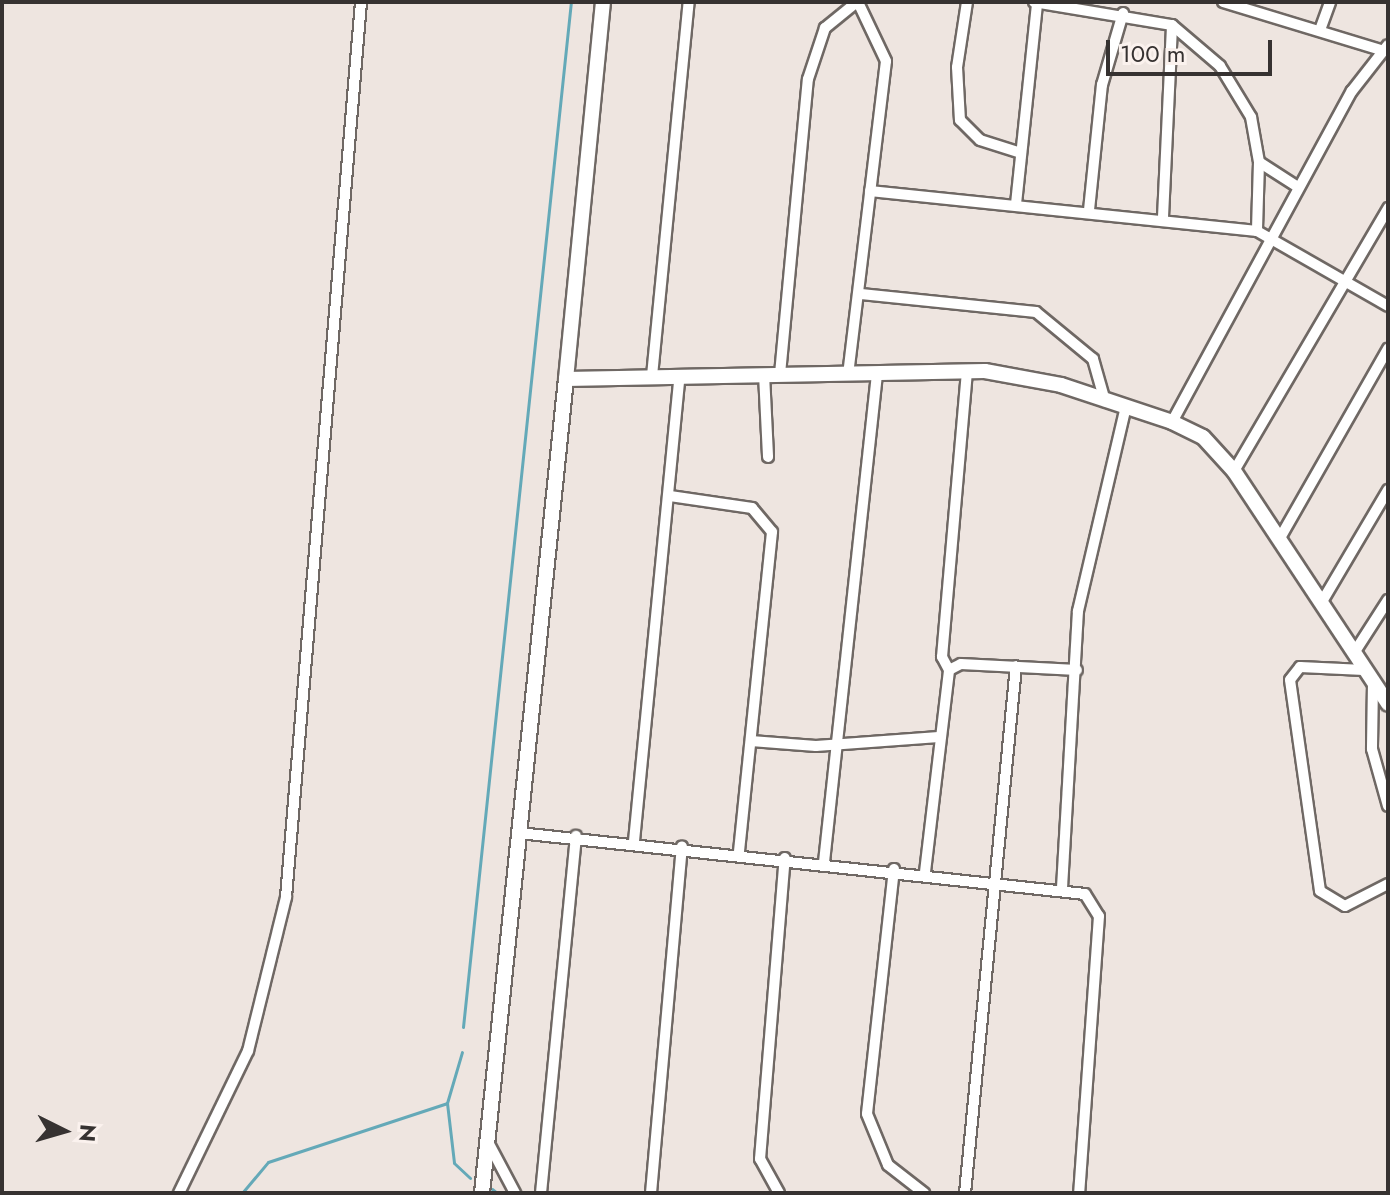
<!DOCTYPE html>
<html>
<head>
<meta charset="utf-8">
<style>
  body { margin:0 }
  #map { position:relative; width:1390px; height:1195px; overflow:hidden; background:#eee5e0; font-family:Jost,sans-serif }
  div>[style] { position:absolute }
  .stream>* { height:3px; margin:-1.5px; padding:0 1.5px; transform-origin:1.5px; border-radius:1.5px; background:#64a9b8 }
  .roads { filter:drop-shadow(2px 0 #6f6864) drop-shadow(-2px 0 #6f6864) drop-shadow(0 2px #6f6864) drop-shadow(0 -2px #6f6864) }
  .street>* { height:10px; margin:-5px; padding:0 5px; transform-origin:5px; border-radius:5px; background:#fff }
  .secondary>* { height:14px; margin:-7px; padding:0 7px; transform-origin:7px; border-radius:7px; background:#fff }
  span { translate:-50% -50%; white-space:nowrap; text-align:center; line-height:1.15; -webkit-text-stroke:7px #fbf2ee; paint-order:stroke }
  .frame { position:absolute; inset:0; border:4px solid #363231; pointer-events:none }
  .north { position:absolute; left:24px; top:1091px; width:80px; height:80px; -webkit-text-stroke:6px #fbf2ee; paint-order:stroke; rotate:95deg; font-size:22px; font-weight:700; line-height:32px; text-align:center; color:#363231 }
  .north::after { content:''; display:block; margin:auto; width:28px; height:36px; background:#363231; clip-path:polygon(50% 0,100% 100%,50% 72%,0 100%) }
  .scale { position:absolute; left:1106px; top:40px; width:166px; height:36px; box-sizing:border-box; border:4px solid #363231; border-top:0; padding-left:10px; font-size:24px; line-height:28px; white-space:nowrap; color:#363231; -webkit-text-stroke:6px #fbf2ee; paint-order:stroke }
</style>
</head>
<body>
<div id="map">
  <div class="stream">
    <div style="left:463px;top:1027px;width:1031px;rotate:-83.99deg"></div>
    <div style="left:447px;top:1103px;width:60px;rotate:83.3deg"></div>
    <div style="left:454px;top:1163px;width:22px;rotate:43deg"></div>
    <div style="left:492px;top:1189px;width:6px;rotate:39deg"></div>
    <div style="left:242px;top:1193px;width:40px;rotate:-50deg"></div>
    <div style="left:268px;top:1162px;width:188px;rotate:-18.2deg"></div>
    <div style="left:447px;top:1103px;width:53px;rotate:-73.6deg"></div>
  </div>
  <div class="roads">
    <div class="street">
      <div style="left:967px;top:2px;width:66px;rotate:98.7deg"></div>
      <div style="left:957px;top:67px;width:53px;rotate:86.8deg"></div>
      <div style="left:960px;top:120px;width:28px;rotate:45deg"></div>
      <div style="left:980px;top:140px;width:43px;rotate:17.6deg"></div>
      <div style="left:1034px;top:2px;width:140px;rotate:9.5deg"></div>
      <div style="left:1172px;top:25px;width:63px;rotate:40.5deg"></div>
      <div style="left:1220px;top:66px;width:60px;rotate:58.7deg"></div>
      <div style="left:1251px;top:117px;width:46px;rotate:79.9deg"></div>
      <div style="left:1259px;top:162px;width:69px;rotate:91.7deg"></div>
      <div style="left:1223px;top:2px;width:165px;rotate:16.9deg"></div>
      <div style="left:1320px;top:30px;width:30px;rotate:-70deg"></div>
      <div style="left:1259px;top:162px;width:46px;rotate:32.7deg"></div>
      <div style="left:870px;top:191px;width:389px;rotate:5.9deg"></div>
      <div style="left:1257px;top:231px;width:151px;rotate:29.8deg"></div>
      <div style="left:1016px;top:204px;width:202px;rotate:-84deg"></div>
      <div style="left:1089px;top:210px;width:126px;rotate:-84.1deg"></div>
      <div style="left:1102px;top:85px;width:75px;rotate:-73.7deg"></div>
      <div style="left:1163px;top:217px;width:192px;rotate:-87.3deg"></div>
      <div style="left:861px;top:294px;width:176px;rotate:5.9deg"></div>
      <div style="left:1036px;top:312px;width:74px;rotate:39.5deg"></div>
      <div style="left:1093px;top:359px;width:44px;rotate:74.1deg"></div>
      <div style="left:764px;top:374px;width:83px;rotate:87.2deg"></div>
      <div style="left:780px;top:374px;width:296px;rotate:-84.6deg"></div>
      <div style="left:808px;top:79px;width:54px;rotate:-71.6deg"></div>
      <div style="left:825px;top:28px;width:41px;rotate:-39.1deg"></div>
      <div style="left:848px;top:375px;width:316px;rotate:-83.1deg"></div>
      <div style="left:886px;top:61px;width:65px;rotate:-115.4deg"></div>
      <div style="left:652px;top:376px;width:376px;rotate:-84.4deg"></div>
      <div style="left:1172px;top:422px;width:377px;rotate:-61.5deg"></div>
      <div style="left:1352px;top:91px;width:58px;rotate:-52deg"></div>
      <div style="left:1234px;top:471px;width:305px;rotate:-59.6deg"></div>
      <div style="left:670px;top:496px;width:83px;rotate:8.3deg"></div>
      <div style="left:752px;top:508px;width:31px;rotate:50deg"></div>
      <div style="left:772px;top:532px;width:323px;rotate:95.9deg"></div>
      <div style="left:1280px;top:538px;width:218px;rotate:-60.3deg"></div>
      <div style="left:1323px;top:600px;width:128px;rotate:-59.4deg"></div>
      <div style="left:1354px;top:653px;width:63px;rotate:-57.3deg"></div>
      <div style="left:949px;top:670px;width:15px;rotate:-118deg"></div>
      <div style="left:942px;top:657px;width:287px;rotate:-85deg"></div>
      <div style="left:1364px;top:670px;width:64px;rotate:-177.3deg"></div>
      <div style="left:1300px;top:667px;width:16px;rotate:128deg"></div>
      <div style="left:1290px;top:680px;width:213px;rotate:81.9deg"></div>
      <div style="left:1320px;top:891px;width:29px;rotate:31deg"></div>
      <div style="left:1345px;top:906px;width:48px;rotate:-27.1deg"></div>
      <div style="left:1373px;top:683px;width:66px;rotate:90.9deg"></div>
      <div style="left:1372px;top:749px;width:59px;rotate:74.3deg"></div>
      <div style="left:751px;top:741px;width:65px;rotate:4.4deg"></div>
      <div style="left:816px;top:746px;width:123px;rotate:-4.2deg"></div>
      <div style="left:519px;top:833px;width:569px;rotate:6.15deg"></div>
      <div style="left:1085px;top:894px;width:26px;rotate:58deg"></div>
      <div style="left:1099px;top:916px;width:278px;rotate:94.1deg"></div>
      <div style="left:634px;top:841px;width:468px;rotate:-84.4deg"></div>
      <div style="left:824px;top:862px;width:491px;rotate:-83.8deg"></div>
      <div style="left:894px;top:869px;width:246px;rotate:96.3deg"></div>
      <div style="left:867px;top:1114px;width:55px;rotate:67.6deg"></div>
      <div style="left:888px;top:1165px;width:46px;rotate:37.9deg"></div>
      <div style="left:925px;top:872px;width:203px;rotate:-83.2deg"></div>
      <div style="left:949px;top:670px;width:13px;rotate:-27deg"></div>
      <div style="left:961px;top:664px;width:116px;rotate:3deg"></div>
      <div style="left:1062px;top:888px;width:277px;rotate:-86.7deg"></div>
      <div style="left:1078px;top:611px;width:210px;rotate:-76.8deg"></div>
      <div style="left:488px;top:1142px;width:58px;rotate:62.1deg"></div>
      <div style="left:179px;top:1193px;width:158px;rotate:-64.1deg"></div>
      <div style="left:248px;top:1051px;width:159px;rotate:-76.1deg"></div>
      <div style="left:286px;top:897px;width:898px;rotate:-85.21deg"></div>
      <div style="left:541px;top:1193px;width:359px;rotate:-84.4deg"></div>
      <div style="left:651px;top:1193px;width:348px;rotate:-84.9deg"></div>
      <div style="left:779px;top:1193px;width:39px;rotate:-119deg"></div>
      <div style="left:760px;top:1159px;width:302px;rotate:-85.3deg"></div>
      <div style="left:965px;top:1193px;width:529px;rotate:-84.47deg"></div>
    </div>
    <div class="secondary">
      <div style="left:566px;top:379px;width:379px;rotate:-84.4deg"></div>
      <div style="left:482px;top:1193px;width:818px;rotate:-84.11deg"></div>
      <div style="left:566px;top:379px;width:419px;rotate:-1.1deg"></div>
      <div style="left:985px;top:371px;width:77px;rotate:10.4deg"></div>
      <div style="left:1061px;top:385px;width:117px;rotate:18.4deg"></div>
      <div style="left:1172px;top:422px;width:34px;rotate:26deg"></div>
      <div style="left:1203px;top:437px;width:46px;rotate:47.6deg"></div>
      <div style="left:1234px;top:471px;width:279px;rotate:56.5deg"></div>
    </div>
  </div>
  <div class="frame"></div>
  <div class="north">N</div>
  <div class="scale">100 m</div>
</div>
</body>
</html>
